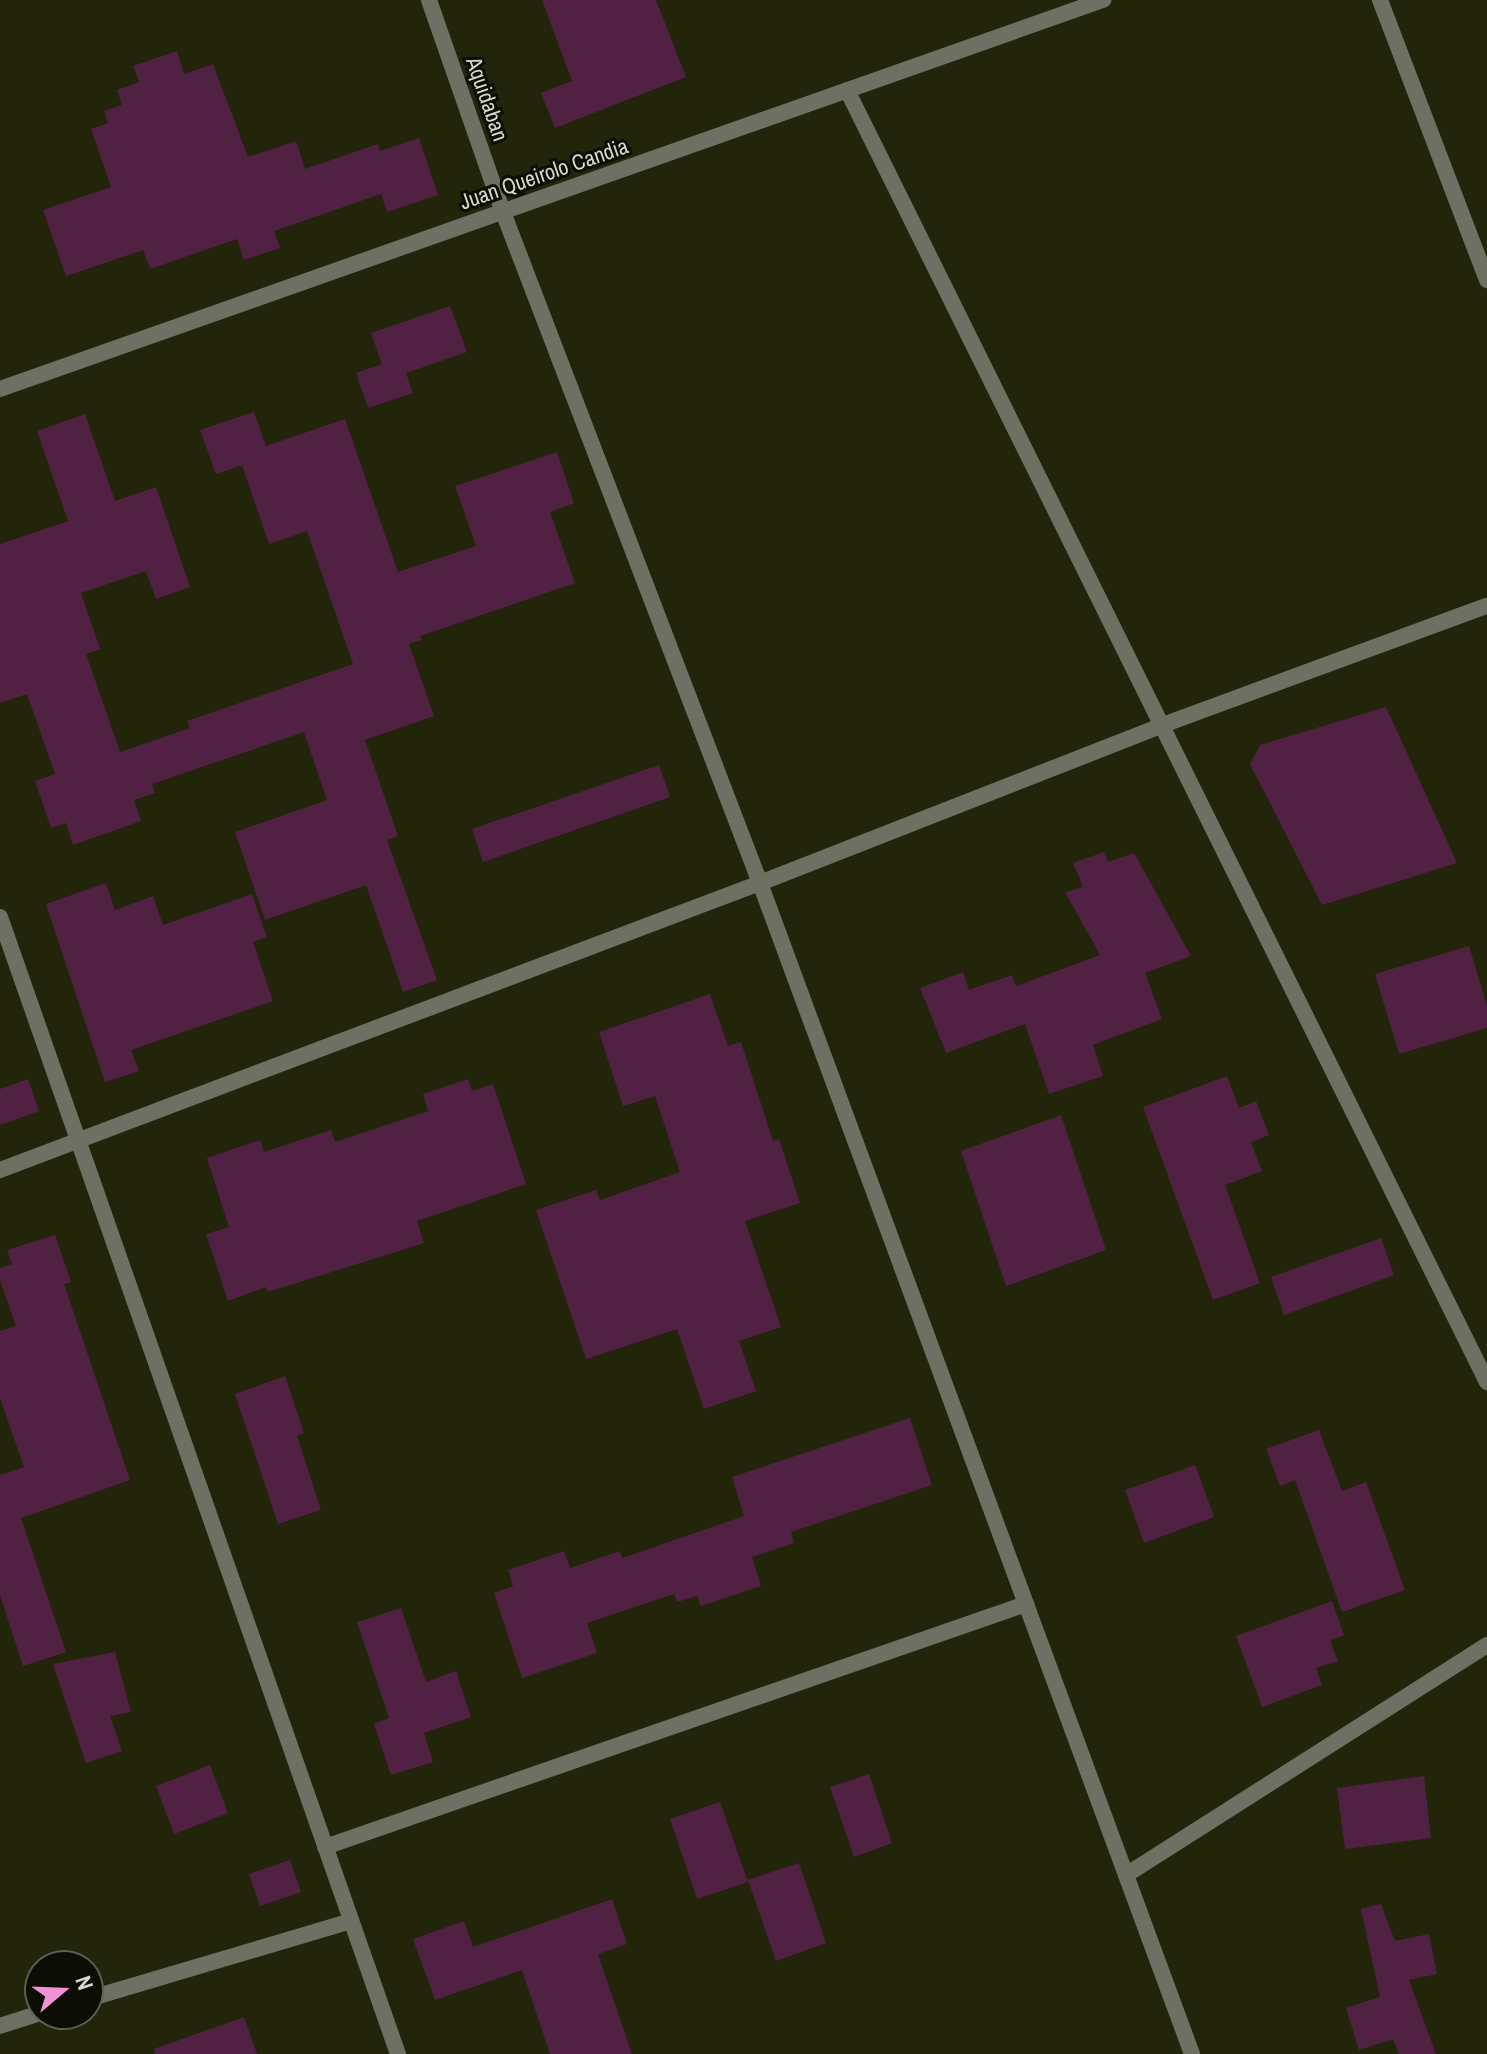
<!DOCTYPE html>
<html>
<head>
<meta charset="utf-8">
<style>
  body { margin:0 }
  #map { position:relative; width:1487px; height:2054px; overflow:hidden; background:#22250a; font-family:"Archivo Narrow",sans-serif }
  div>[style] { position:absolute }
  .building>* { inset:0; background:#512144 }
  .minor>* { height:16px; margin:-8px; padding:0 8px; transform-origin:8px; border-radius:8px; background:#6d7063 }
  .tertiary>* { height:16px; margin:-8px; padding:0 8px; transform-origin:8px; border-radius:8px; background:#6d7063 }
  span { translate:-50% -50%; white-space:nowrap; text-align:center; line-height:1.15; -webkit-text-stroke:6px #0c0d04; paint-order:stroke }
  .street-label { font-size:22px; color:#d7daca }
  .north { position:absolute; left:24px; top:1950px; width:80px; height:80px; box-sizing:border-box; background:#0c0d04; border:2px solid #5d5f53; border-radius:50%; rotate:71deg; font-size:22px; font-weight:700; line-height:32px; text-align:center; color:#d7daca }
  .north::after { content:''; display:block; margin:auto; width:28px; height:36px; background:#f391d5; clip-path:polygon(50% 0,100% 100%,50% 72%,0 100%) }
</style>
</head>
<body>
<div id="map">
  <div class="building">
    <div style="clip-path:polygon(542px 0,656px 0,686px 77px,555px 128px,541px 93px,572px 81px)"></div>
    <div style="clip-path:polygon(177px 51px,184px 74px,213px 64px,248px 157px,296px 141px,305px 169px,378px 144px,380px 151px,419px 138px,438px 195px,387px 212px,381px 194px,274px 231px,280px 248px,244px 260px,237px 239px,150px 269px,143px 250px,66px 276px,43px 210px,111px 187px,91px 129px,108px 123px,104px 111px,122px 105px,117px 90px,139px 82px,133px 66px)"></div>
    <div style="clip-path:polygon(450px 306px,467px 352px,406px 373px,413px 393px,368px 408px,356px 373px,382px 364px,371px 333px)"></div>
    <div style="clip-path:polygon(254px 412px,266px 446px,345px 419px,398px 572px,476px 546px,455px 486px,557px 452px,574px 503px,550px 512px,575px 583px,420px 636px,422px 640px,409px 644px,434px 716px,365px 740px,398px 836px,387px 840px,437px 980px,403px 992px,366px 885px,265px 920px,235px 832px,327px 800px,304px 732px,152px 784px,155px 793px,134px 800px,141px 821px,73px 845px,66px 823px,51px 828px,35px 781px,55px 774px,27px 694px,0 703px,0 544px,68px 521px,37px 431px,85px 414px,115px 501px,156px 487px,190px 587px,156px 599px,146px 571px,81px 593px,100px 649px,86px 654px,120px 752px,190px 728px,187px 721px,353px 664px,307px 531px,269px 544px,242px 465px,216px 474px,200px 430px)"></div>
    <div style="clip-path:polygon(1386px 707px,1457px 863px,1322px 905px,1250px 764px,1260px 745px)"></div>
    <div style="clip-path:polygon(659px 765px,670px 797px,483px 862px,472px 829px)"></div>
    <div style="clip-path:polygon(1104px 852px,1108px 862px,1134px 853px,1191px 956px,1145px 973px,1162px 1019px,1093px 1045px,1103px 1076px,1049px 1094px,1025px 1024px,946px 1053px,920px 988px,963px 972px,969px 990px,1012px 975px,1016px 986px,1100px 955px,1065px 892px,1083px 887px,1073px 863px)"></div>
    <div style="clip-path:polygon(106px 883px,115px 910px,153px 896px,163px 925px,252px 894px,267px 937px,253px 942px,273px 1001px,131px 1050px,139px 1071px,105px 1082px,46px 904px)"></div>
    <div style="clip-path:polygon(1469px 946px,1487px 1006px,1487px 1028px,1399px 1054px,1375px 974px)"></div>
    <div style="clip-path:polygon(710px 994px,728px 1046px,741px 1042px,773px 1141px,779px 1139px,800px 1203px,745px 1221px,781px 1327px,739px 1341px,756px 1391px,704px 1409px,677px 1329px,586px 1359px,536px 1210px,596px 1190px,600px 1200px,680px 1172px,655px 1096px,623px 1106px,599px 1032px)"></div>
    <div style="clip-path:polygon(1227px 1076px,1239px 1108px,1256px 1101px,1269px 1135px,1251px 1142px,1262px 1171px,1225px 1185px,1260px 1283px,1213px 1300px,1143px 1107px)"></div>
    <div style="clip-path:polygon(28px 1079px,39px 1111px,0 1125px,0 1089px)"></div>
    <div style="clip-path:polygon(468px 1079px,472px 1091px,493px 1084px,526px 1184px,417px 1221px,424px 1243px,268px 1292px,266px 1287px,228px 1301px,206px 1234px,229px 1227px,207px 1158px,260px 1140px,264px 1152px,331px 1130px,335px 1142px,428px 1111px,423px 1094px)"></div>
    <div style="clip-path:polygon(1061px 1115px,1106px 1250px,1006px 1286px,961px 1151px)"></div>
    <div style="clip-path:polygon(55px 1235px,71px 1282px,64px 1284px,130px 1480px,21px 1518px,66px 1652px,23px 1666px,0 1595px,0 1475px,24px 1467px,0 1398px,0 1331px,16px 1326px,0 1280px,0 1268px,12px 1264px,7px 1250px)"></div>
    <div style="clip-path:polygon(1381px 1238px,1394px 1275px,1284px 1315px,1271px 1277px)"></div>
    <div style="clip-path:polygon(285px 1376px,304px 1433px,297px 1436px,321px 1510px,278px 1524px,235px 1394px)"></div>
    <div style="clip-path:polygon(910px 1418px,932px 1485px,791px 1532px,794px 1543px,752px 1557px,761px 1586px,701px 1606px,697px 1596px,677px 1602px,674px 1594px,587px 1623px,597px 1653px,522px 1678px,494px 1593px,513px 1586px,508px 1570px,564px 1551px,570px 1568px,620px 1551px,622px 1558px,744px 1516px,732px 1477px)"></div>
    <div style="clip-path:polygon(1319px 1430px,1342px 1491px,1366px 1482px,1405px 1590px,1342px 1612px,1295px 1480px,1280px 1486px,1266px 1449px)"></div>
    <div style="clip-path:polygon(1195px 1465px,1214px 1517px,1144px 1543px,1125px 1490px)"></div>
    <div style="clip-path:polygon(1332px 1601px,1344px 1635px,1330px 1641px,1338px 1661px,1316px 1668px,1322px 1685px,1262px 1707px,1236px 1636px)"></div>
    <div style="clip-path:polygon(401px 1608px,426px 1682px,456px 1671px,471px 1717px,424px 1733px,433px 1762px,391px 1775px,374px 1724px,389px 1718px,357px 1622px)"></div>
    <div style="clip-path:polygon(115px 1652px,131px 1712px,110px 1716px,122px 1751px,86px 1763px,53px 1664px)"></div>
    <div style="clip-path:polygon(210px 1765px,228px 1813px,174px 1834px,156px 1786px)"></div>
    <div style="clip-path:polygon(869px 1774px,892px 1843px,854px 1857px,830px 1787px)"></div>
    <div style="clip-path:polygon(1424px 1776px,1431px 1838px,1345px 1849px,1337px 1788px)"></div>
    <div style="clip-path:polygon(720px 1802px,748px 1882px,697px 1899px,670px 1819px)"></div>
    <div style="clip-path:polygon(290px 1860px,301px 1892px,260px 1906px,249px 1874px)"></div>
    <div style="clip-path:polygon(799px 1863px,826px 1943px,776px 1961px,748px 1880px)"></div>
    <div style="clip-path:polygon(612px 1899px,627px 1944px,598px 1954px,632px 2054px,550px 2054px,522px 1970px,435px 2000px,413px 1939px,464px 1921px,473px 1947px)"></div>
    <div style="clip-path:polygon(1381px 1904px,1395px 1941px,1429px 1934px,1437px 1974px,1409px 1980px,1436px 2054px,1399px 2054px,1393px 2039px,1359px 2050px,1346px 2008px,1380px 1997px,1361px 1909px)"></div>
    <div style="clip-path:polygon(244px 2017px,257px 2054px,155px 2054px,154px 2049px)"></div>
  </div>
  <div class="minor">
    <div style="left:429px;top:0;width:225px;rotate:70.8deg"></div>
    <div style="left:503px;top:212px;width:719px;rotate:69.04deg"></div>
    <div style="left:760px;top:883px;width:1248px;rotate:69.75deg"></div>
    <div style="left:1380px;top:0;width:300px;rotate:69.1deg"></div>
    <div style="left:847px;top:90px;width:1442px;rotate:63.65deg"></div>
    <div style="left:0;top:917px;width:1205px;rotate:70.71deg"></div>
    <div style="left:0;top:1170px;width:812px;rotate:-20.69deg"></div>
    <div style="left:760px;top:883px;width:430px;rotate:-21.4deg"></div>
    <div style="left:1160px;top:726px;width:348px;rotate:-20.2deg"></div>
    <div style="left:325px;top:1847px;width:742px;rotate:-19.12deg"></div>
    <div style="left:1126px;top:1875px;width:428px;rotate:-32.5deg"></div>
    <div style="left:88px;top:1999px;width:274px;rotate:-16.5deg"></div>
    <div style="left:0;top:2026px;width:42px;rotate:-18deg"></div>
  </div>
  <div class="tertiary">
    <div style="left:0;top:389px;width:1170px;rotate:-19.43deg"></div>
  </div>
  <div class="street-label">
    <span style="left:487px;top:99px;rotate:71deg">Aquidaban</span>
    <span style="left:544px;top:174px;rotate:-19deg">Juan Queirolo Candia</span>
  </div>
  <div class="north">N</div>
</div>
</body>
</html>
